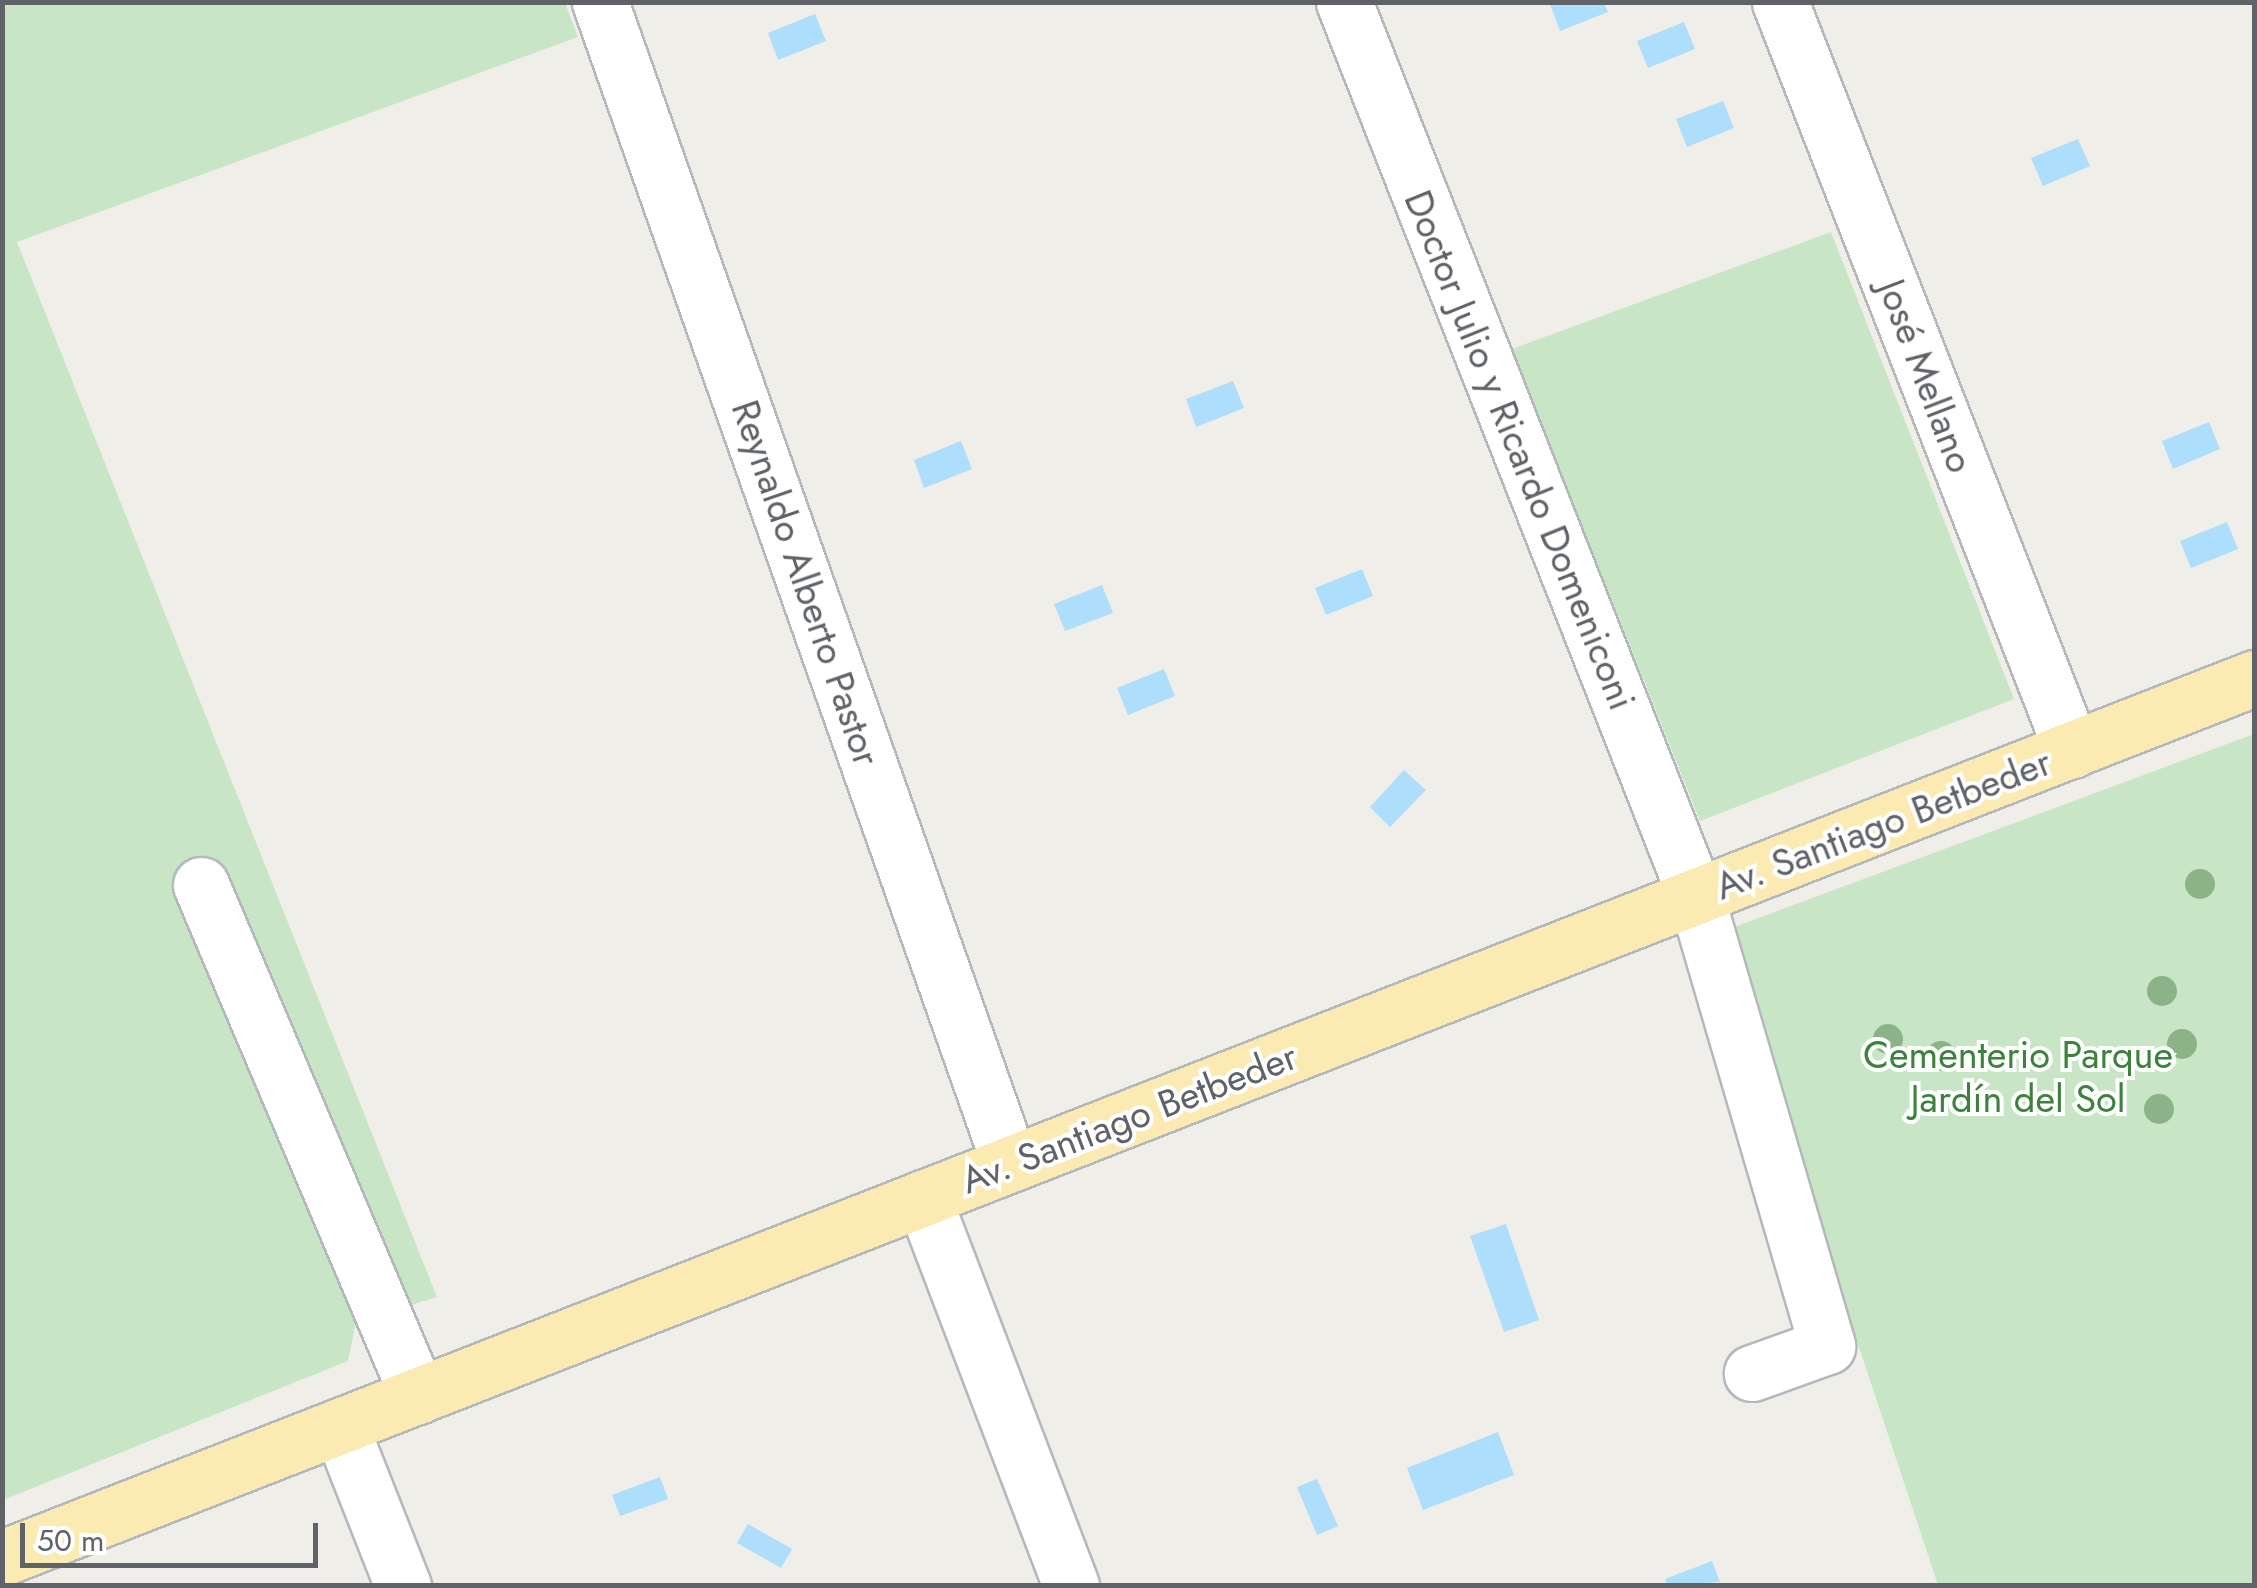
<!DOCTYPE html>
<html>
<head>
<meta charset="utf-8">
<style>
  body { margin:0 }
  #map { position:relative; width:2257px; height:1588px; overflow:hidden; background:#f0eee8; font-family:Jost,sans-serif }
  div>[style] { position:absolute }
  .green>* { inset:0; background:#c8e6c6 }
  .water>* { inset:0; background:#addefb }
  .roads { filter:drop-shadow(2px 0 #b5b8bb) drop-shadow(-2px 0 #b5b8bb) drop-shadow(0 2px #b5b8bb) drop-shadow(0 -2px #b5b8bb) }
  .minor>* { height:55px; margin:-27.5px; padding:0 27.5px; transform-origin:27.5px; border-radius:27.5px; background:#fff }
  .major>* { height:55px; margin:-27.5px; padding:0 27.5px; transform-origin:27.5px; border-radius:27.5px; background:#fbebb2 }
  .trees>* { width:30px; height:30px; margin:-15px; border-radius:50%; background:#8cb388 }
  span { translate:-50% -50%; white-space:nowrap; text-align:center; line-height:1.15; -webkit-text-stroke:8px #fff; paint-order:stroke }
  .street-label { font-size:38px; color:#5f6367 }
  .park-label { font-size:38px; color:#3b833a }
  .frame { position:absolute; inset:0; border:5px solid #5f6367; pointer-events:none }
  .scale { position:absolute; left:20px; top:1523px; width:298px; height:45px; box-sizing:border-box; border:5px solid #5f6367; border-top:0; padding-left:12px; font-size:30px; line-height:35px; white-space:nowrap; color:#5f6367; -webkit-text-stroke:8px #fff; paint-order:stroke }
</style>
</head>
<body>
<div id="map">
  <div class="green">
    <div style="clip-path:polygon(3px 3px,565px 3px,578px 37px,17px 242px,437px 1297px,356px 1322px,348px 1361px,3px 1500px)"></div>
    <div style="clip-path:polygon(1831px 232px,2014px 699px,1700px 821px,1512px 349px)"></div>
    <div style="clip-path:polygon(2254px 734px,2254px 1585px,1938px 1585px,1721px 932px)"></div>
  </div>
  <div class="water">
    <div style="clip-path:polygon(1604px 3px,1608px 12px,1560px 31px,1550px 4px)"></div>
    <div style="clip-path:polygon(815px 14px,826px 41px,778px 60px,768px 33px)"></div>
    <div style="clip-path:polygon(1684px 22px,1695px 49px,1648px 68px,1637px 41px)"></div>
    <div style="clip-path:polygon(1723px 101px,1734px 128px,1687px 147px,1676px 119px)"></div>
    <div style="clip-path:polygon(2078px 139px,2090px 166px,2043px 186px,2031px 158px)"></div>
    <div style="clip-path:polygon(1233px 381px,1244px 408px,1196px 427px,1186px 399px)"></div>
    <div style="clip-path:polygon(2209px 422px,2220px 449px,2173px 469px,2162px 441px)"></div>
    <div style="clip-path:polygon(961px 441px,972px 469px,924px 488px,914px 460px)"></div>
    <div style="clip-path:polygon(2227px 522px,2238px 549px,2191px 568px,2180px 541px)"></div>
    <div style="clip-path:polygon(1362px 569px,1373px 596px,1326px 615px,1315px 588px)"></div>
    <div style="clip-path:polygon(1102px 585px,1113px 613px,1065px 631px,1054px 604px)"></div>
    <div style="clip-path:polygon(1164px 669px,1175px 696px,1128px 715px,1117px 688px)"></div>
    <div style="clip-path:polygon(1404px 770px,1426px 790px,1390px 827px,1370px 807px)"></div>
    <div style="clip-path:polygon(1506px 1224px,1539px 1320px,1504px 1332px,1470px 1236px)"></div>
    <div style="clip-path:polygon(1498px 1432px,1514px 1475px,1423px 1510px,1407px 1468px)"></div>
    <div style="clip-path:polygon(660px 1477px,668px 1499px,620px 1516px,612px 1495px)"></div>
    <div style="clip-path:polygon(1317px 1479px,1338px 1526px,1317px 1535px,1297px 1487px)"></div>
    <div style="clip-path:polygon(748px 1524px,792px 1549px,781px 1568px,737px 1543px)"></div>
    <div style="clip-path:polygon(1712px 1561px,1720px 1582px,1667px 1585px,1665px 1579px)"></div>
  </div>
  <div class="roads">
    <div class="minor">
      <div style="left:600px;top:2px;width:1232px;rotate:70.57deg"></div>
      <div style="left:1344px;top:2px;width:962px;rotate:68.53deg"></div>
      <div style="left:1696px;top:897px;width:468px;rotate:73.7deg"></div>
      <div style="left:1827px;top:1346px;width:80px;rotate:160.2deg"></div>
      <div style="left:1780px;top:2px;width:803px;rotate:68.68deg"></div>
      <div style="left:201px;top:885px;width:555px;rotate:66.99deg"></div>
      <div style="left:923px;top:1198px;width:415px;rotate:69.1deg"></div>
      <div style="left:340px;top:1426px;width:172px;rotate:68.5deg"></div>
    </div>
    <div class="major">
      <div style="left:2px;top:1558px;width:2418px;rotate:-21.34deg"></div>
    </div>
  </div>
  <div class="trees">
    <div style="left:2200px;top:884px"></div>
    <div style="left:2162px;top:991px"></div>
    <div style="left:1888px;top:1039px"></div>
    <div style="left:2182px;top:1044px"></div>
    <div style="left:1941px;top:1056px"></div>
    <div style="left:2159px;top:1109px"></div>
  </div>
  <div class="street-label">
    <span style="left:1926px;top:376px;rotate:69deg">José Mellano</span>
    <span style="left:1520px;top:450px;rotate:68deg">Doctor Julio y Ricardo Domeniconi</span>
    <span style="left:806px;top:583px;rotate:71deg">Reynaldo Alberto Pastor</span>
    <span style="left:1883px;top:824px;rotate:-21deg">Av. Santiago Betbeder</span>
    <span style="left:1129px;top:1118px;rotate:-21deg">Av. Santiago Betbeder</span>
  </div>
  <div class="park-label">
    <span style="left:2018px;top:1077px">Cementerio Parque<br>Jardín del Sol</span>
  </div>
  <div class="frame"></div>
  <div class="scale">50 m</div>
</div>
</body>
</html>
